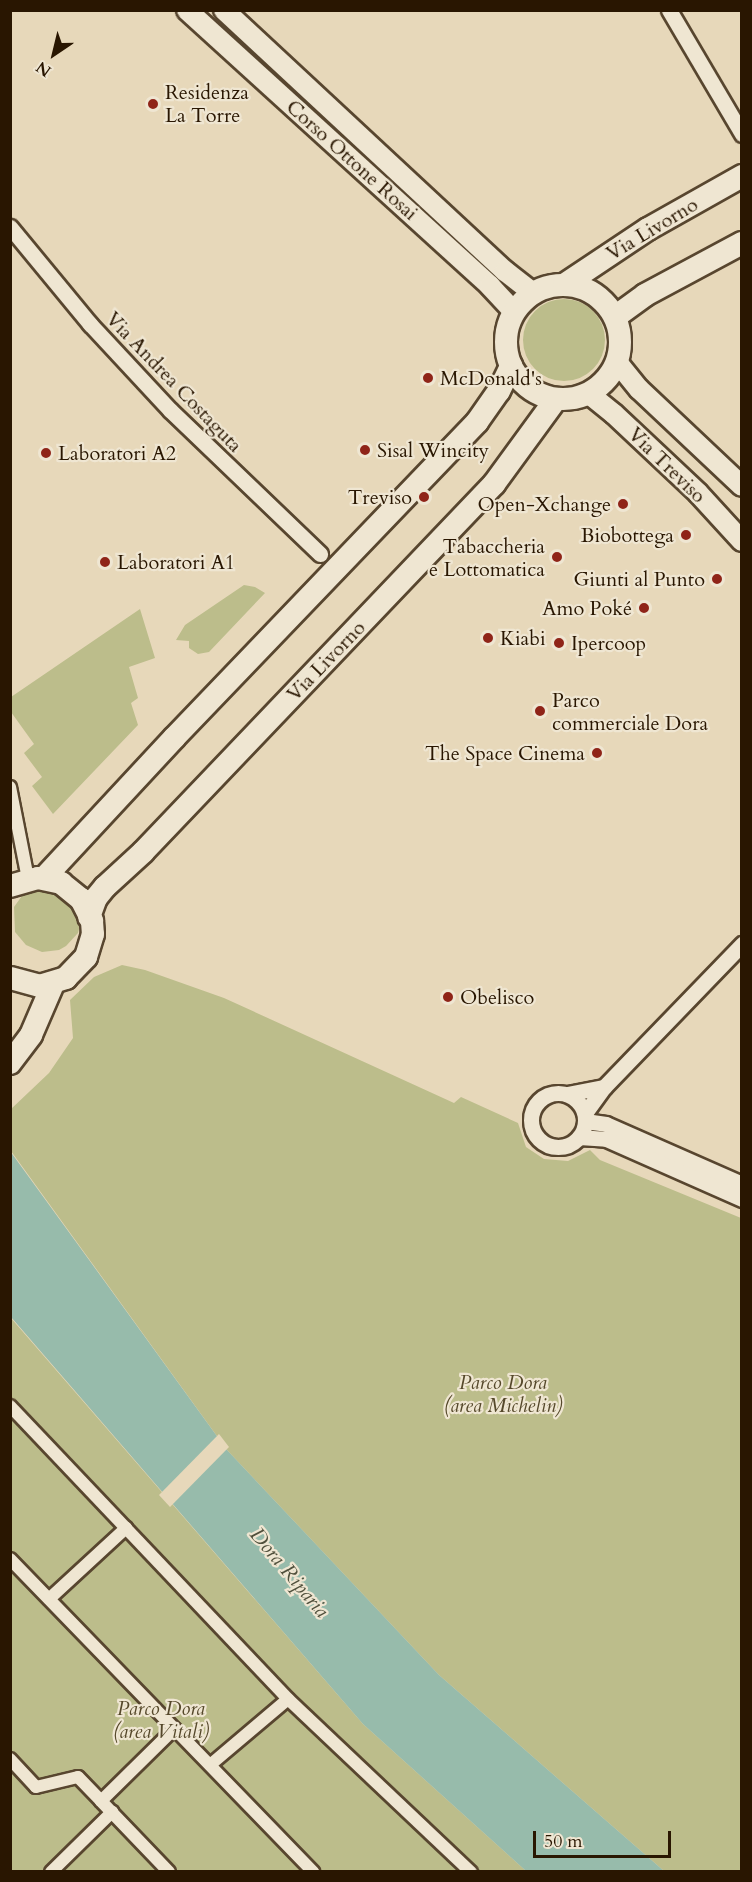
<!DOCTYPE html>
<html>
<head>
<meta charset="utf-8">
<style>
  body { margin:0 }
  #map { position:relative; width:752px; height:1882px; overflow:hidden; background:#e7d8ba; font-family:Cardo,serif }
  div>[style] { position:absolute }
  .green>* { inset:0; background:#bcbd8b }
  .round { border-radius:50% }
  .water>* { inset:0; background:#97bbab }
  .pier>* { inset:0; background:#e7d8ba }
  .roads { filter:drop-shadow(2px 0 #58462f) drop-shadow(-2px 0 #58462f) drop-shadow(0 2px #58462f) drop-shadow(0 -2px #58462f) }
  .pedestrian>* { height:12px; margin:-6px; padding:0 6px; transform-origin:6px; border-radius:6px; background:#efe6d2 }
  .minor>* { height:15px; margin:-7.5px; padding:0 7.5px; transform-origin:7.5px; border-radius:7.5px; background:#efe6d2 }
  .minor>.ring { margin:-7.5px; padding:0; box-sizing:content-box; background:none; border:15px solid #efe6d2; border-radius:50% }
  .tertiary>* { height:20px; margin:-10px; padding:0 10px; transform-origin:10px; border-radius:10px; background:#efe6d2 }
  .secondary>* { height:22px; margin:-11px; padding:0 11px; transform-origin:11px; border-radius:11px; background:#efe6d2 }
  .secondary>.ring { margin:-11px; padding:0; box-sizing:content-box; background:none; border:22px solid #efe6d2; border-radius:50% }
  .dots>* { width:16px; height:16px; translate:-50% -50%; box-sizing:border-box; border:3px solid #efe6d2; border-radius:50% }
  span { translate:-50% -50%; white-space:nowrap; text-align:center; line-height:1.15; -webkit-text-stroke:4.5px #efe6d2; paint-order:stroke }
  .poi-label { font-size:20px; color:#291601 }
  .left { translate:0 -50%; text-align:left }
  .right { translate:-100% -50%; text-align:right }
  .street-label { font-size:20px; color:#291601 }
  .park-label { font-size:20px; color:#55482a; font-style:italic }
  .water-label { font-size:21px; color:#50503c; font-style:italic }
  .frame { position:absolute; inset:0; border:12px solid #291601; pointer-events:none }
  .north { position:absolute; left:24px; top:24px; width:60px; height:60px; -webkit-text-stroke:4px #efe6d2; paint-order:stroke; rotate:215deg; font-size:16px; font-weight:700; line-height:24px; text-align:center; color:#291601 }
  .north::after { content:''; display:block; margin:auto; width:21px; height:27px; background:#291601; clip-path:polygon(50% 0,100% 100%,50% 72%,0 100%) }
  .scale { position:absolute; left:533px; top:1831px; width:138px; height:27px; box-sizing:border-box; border:3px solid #291601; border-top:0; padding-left:8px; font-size:18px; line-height:21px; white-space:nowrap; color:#291601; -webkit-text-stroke:4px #efe6d2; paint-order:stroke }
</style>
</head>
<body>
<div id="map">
  <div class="green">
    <div class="round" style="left:523px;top:299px;width:82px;height:82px"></div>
    <div style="clip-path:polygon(244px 585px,255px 587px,265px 593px,209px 652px,198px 654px,189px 648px,189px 641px,176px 640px,185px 625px)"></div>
    <div style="clip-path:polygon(140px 609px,155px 658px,129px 667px,138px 698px,131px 703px,138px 725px,53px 814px,32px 786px,42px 777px,24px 753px,34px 744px,11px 712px,11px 697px)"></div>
    <div style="clip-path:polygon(56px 885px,81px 917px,80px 925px,78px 933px,66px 946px,59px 950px,42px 952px,26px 945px,15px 932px,14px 907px,24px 893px)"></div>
    <div style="clip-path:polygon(122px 965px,145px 970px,224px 998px,454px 1103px,461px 1097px,518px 1123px,526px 1147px,544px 1159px,568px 1161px,590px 1150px,600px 1160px,741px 1218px,741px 1871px,664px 1871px,439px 1675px,227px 1450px,11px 1151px,10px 1110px,49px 1073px,73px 1038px,70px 1000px,94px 977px)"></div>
    <div style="clip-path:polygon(10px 1317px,363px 1724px,526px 1871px,11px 1871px)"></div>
  </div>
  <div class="water">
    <div style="clip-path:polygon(10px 1151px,227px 1450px,439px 1675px,664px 1871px,526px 1871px,363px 1724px,11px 1317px)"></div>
  </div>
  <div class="pier">
    <div style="clip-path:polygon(219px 1434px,229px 1447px,170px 1507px,159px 1495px)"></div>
  </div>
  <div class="roads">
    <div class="pedestrian">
      <div style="left:10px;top:787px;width:94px;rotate:78.9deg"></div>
      <div style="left:10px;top:1406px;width:404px;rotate:46.5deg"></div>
      <div style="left:288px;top:1699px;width:252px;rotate:43.4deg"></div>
      <div style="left:10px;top:1559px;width:436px;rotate:45.9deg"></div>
      <div style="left:49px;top:1599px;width:105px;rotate:-42.7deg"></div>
      <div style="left:10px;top:1759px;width:38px;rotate:47deg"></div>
      <div style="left:36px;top:1787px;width:43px;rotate:-13.4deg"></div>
      <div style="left:78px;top:1777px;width:33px;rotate:46deg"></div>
      <div style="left:210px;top:1765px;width:102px;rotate:-40.2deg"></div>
      <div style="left:51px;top:1872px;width:86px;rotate:-44.5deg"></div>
      <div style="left:169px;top:1872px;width:98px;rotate:-133.8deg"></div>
      <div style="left:101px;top:1801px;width:103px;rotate:-44.6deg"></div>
    </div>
    <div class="minor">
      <div style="left:669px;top:10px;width:144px;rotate:59.5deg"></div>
      <div style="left:10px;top:227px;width:126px;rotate:50.5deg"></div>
      <div style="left:90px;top:324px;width:117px;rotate:47.1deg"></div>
      <div style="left:170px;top:410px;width:208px;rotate:43.8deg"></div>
      <div class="ring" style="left:531px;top:1093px;width:39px;height:39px"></div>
      <div style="left:567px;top:1094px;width:38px;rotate:-11deg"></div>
      <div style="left:585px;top:1113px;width:32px;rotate:-54deg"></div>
      <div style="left:604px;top:1087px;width:199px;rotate:-46deg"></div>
      <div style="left:585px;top:1121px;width:21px;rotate:8deg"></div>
      <div style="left:606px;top:1124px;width:149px;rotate:23.8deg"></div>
      <div style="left:579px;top:1137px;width:27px;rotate:4deg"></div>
      <div style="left:606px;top:1139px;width:149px;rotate:23.8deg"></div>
    </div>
    <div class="tertiary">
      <div style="left:187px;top:10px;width:410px;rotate:42.3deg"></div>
      <div style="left:490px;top:286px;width:35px;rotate:47deg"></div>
      <div style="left:224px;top:10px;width:384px;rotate:42.9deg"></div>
      <div style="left:505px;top:271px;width:36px;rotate:38deg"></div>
      <div style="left:617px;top:362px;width:35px;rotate:51deg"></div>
      <div style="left:639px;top:389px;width:141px;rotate:43.3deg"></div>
      <div style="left:588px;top:393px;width:33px;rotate:39deg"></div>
      <div style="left:614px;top:414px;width:115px;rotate:43.2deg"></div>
      <div style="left:698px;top:493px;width:65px;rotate:47.5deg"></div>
    </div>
    <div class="secondary">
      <div class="ring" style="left:506px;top:285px;width:92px;height:92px"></div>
      <div style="left:564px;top:285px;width:101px;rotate:-33.7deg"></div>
      <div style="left:648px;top:229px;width:108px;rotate:-29.4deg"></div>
      <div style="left:615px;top:317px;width:37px;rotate:-36deg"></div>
      <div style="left:645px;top:295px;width:110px;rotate:-28.2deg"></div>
      <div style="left:44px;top:878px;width:191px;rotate:-47.1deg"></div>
      <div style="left:174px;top:738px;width:438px;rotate:-46.2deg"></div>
      <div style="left:477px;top:422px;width:38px;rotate:-55deg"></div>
      <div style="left:499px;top:391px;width:28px;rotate:-64deg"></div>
      <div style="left:10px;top:886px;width:29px;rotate:-16deg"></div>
      <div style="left:38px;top:878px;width:24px;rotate:12deg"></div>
      <div style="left:61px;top:883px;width:26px;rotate:39deg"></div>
      <div style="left:81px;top:899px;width:25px;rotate:63deg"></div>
      <div style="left:92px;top:921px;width:13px;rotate:86deg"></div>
      <div style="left:93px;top:934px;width:24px;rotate:107deg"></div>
      <div style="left:86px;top:957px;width:29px;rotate:134deg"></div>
      <div style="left:66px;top:978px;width:27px;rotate:163deg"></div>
      <div style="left:40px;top:986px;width:31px;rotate:-165deg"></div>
      <div style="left:89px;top:917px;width:20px;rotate:-70deg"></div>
      <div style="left:96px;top:898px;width:14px;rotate:-51deg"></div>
      <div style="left:105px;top:887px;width:52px;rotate:-42.6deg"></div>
      <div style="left:143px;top:852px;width:509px;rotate:-46.35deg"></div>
      <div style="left:494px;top:484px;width:105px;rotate:-53.9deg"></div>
      <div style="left:10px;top:1063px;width:35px;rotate:-53deg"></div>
      <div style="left:31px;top:1035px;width:56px;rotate:-66.7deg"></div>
    </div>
  </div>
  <div class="dots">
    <div style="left:153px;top:104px;background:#8f2418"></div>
    <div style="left:428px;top:378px;background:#8f2418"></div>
    <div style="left:365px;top:450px;background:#8f2418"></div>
    <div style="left:46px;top:453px;background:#8f2418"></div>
    <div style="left:424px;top:497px;background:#8f2418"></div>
    <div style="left:623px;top:504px;background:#8f2418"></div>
    <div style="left:686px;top:535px;background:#8f2418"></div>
    <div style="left:557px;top:557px;background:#8f2418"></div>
    <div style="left:105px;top:562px;background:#8f2418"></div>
    <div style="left:717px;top:579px;background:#8f2418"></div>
    <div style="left:644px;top:608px;background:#8f2418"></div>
    <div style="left:488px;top:638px;background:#8f2418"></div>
    <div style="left:559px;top:643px;background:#8f2418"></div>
    <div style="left:540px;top:711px;background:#8f2418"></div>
    <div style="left:597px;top:753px;background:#8f2418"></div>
    <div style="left:448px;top:997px;background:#8f2418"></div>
  </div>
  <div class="poi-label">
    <span class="left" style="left:165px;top:104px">Residenza<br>La Torre</span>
    <span class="left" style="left:440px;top:378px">McDonald's</span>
    <span class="left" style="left:377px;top:450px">Sisal Wincity</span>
    <span class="left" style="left:58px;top:453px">Laboratori A2</span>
    <span class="right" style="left:412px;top:497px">Treviso</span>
    <span class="right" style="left:611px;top:504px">Open-Xchange</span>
    <span class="right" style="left:674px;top:535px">Biobottega</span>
    <span class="right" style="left:545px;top:558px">Tabaccheria<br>e Lottomatica</span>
    <span class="left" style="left:117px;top:562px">Laboratori A1</span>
    <span class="right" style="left:705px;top:579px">Giunti al Punto</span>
    <span class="right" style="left:632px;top:608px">Amo Poké</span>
    <span class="left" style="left:500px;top:638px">Kiabi</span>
    <span class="left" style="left:571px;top:643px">Ipercoop</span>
    <span class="left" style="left:552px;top:712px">Parco<br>commerciale Dora</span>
    <span class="right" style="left:585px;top:753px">The Space Cinema</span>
    <span class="left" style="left:460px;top:997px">Obelisco</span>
  </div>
  <div class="street-label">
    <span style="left:352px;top:160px;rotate:42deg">Corso Ottone Rosai</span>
    <span style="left:652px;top:229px;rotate:-31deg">Via Livorno</span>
    <span style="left:174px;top:382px;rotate:46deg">Via Andrea Costaguta</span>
    <span style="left:667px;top:465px;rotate:44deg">Via Treviso</span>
    <span style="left:326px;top:661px;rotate:-46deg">Via Livorno</span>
  </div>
  <div class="park-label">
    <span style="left:503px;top:1394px">Parco Dora<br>(area Michelin)</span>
    <span style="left:161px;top:1720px">Parco Dora<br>(area Vitali)</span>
  </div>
  <div class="water-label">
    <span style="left:289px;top:1573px;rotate:50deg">Dora Riparia</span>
  </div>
  <div class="frame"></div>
  <div class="north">N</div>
  <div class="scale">50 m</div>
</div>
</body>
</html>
